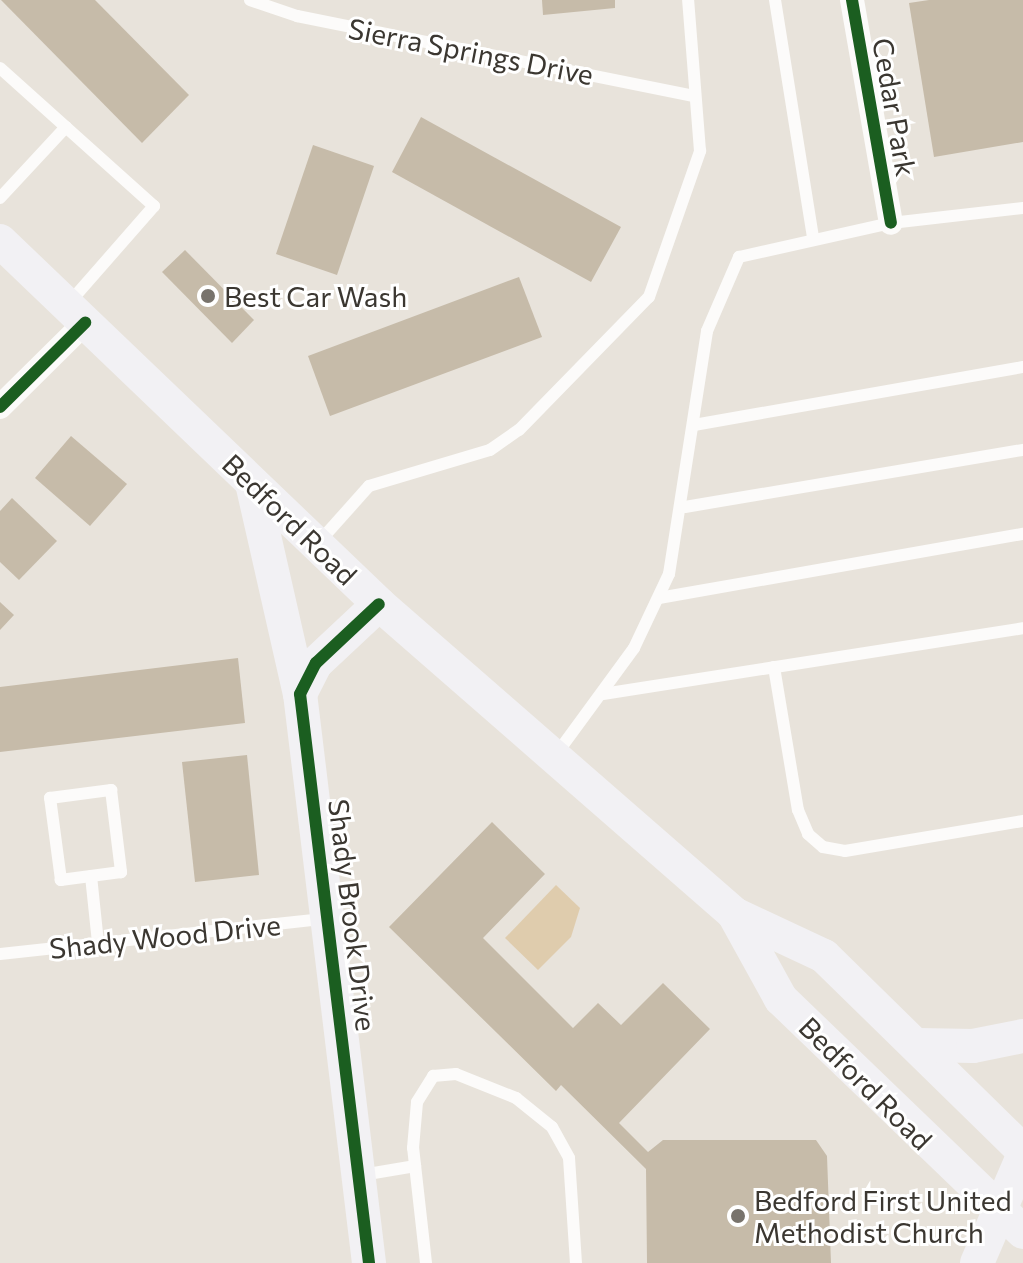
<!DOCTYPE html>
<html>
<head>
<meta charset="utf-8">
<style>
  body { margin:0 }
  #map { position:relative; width:1023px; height:1263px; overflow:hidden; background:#e8e3db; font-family:Commissioner,sans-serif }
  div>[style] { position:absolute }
  .green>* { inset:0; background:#dfccad }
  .building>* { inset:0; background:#c6bba9 }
  .lane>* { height:12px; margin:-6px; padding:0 6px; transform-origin:6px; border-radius:6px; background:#fcfbfa }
  .street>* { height:24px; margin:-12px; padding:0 12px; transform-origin:12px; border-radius:12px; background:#fcfbfa }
  .secondary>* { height:34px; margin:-17px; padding:0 17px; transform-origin:17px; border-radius:17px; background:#f2f1f4 }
  .cycleway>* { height:12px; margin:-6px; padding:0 6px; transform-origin:6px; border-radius:6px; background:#1b5e20 }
  .dots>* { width:22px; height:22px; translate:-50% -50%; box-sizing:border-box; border:4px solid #fff; border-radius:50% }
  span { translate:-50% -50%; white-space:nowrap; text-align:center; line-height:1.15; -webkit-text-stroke:6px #fff; paint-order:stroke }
  .street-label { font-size:28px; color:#3b3731 }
  .poi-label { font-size:28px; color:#3b3731 }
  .left { translate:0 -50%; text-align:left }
</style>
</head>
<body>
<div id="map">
  <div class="green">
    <div style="clip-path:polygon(556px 885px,580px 908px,571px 937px,538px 970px,505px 938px)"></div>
  </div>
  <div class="building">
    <div style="clip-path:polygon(1px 0,95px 0,189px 95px,142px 143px)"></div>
    <div style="clip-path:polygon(542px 0,615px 0,615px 8px,543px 15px)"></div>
    <div style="clip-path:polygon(929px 0,1023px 0,1023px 142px,934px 157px,909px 3px)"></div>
    <div style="clip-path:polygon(421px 117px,621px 227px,591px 282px,392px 172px)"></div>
    <div style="clip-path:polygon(313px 145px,374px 166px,337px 275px,276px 254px)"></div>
    <div style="clip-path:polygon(185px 250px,254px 320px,232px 343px,162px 272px)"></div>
    <div style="clip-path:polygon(519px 277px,542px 337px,330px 416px,308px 356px)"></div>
    <div style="clip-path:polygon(71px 436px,127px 484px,90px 526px,35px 478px)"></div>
    <div style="clip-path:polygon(12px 498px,57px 541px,19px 580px,0 562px,0 511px)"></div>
    <div style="clip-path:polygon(0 602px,14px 615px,0 630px)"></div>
    <div style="clip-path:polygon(238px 658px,245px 723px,0 752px,0 687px)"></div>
    <div style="clip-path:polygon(247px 755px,259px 875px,195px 882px,182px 762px)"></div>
    <div style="clip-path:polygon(492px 822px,545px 874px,483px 938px,573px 1028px,598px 1003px,621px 1025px,663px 983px,710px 1029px,619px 1123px,648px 1152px,663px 1140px,816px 1140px,827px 1156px,831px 1263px,647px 1263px,646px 1169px,561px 1085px,556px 1091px,389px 927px)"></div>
  </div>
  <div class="lane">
    <div style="left:250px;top:0;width:50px;rotate:18.8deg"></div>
    <div style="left:297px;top:16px;width:406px;rotate:11.4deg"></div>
    <div style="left:775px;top:0;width:240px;rotate:80.9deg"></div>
    <div style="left:0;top:68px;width:207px;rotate:41.9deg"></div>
    <div style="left:154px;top:206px;width:129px;rotate:131.2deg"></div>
    <div style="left:0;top:198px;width:97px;rotate:-47.1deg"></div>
    <div style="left:694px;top:425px;width:334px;rotate:-10deg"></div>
    <div style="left:685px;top:507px;width:343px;rotate:-9.6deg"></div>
    <div style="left:319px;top:542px;width:75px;rotate:-48.2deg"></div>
    <div style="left:369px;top:486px;width:126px;rotate:-16.6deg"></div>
    <div style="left:490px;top:450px;width:35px;rotate:-35deg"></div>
    <div style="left:519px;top:430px;width:186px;rotate:-45.7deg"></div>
    <div style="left:649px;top:297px;width:155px;rotate:-70.7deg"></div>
    <div style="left:700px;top:151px;width:151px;rotate:-94.5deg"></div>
    <div style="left:659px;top:598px;width:370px;rotate:-10deg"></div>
    <div style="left:774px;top:667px;width:145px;rotate:80.5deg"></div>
    <div style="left:798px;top:810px;width:26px;rotate:67deg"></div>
    <div style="left:808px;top:834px;width:20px;rotate:41deg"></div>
    <div style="left:823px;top:847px;width:22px;rotate:10deg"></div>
    <div style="left:845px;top:851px;width:181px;rotate:-9.6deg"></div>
    <div style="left:603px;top:694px;width:425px;rotate:-8.9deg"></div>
    <div style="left:555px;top:756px;width:134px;rotate:-53.8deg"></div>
    <div style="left:634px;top:648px;width:82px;rotate:-64.7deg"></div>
    <div style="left:669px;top:574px;width:246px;rotate:-81.1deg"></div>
    <div style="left:707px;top:331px;width:81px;rotate:-66.6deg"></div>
    <div style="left:739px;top:257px;width:156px;rotate:-12.6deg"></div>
    <div style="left:891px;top:223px;width:133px;rotate:-6.5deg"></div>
    <div style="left:111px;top:790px;width:83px;rotate:83deg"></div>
    <div style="left:121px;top:872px;width:61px;rotate:172.4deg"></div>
    <div style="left:61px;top:880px;width:83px;rotate:-97.6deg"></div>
    <div style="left:50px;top:798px;width:62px;rotate:-7.5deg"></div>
    <div style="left:91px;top:876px;width:67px;rotate:84deg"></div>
    <div style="left:0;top:954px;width:325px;rotate:-6.2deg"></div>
    <div style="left:362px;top:1175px;width:54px;rotate:-9.6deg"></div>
    <div style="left:426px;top:1263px;width:116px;rotate:-96.4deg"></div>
    <div style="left:413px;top:1148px;width:46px;rotate:-85deg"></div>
    <div style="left:417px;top:1102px;width:31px;rotate:-58deg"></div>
    <div style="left:433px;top:1076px;width:23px;rotate:-5deg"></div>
    <div style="left:456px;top:1074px;width:65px;rotate:21.8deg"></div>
    <div style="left:516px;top:1098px;width:46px;rotate:38.9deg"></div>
    <div style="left:552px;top:1127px;width:35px;rotate:61deg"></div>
    <div style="left:569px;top:1158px;width:105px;rotate:86.2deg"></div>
  </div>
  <div class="street">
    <div style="left:852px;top:0;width:226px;rotate:80.1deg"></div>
    <div style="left:0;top:407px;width:120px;rotate:-44.7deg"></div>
  </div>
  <div class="secondary">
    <div style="left:0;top:241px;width:525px;rotate:43.76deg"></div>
    <div style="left:379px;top:604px;width:471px;rotate:41.1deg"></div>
    <div style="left:734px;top:914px;width:99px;rotate:25deg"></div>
    <div style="left:824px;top:956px;width:279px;rotate:44.4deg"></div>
    <div style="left:252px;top:483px;width:216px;rotate:77.2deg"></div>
    <div style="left:734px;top:914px;width:97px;rotate:61.1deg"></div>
    <div style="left:781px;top:999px;width:336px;rotate:43.9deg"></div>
    <div style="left:919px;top:1045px;width:54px;rotate:1.1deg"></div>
    <div style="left:973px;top:1046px;width:51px;rotate:-11.3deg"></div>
    <div style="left:369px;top:1263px;width:573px;rotate:-96.91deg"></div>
    <div style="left:300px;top:694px;width:35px;rotate:-63deg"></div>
    <div style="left:316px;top:663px;width:86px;rotate:-43.1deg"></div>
    <div style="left:977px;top:1263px;width:116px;rotate:-66.7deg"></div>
  </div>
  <div class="cycleway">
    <div style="left:852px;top:0;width:226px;rotate:80.1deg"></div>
    <div style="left:0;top:407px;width:120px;rotate:-44.7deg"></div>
    <div style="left:369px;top:1263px;width:573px;rotate:-96.91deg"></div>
    <div style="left:300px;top:694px;width:35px;rotate:-63deg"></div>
    <div style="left:316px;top:663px;width:86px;rotate:-43.1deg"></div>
  </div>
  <div class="dots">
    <div style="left:208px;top:296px;background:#78736c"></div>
    <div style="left:738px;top:1216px;background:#78736c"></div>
  </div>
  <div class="street-label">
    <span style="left:471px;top:51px;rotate:11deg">Sierra Springs Drive</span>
    <span style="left:895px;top:107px;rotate:80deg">Cedar Park</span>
    <span style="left:290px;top:519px;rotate:44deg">Bedford Road</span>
    <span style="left:353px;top:915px;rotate:83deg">Shady Brook Drive</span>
    <span style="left:165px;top:936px;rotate:-6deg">Shady Wood Drive</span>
    <span style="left:866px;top:1083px;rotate:45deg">Bedford Road</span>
  </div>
  <div class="poi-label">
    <span class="left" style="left:224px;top:296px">Best Car Wash</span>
    <span class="left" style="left:754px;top:1216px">Bedford First United<br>Methodist Church</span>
  </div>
</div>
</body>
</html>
